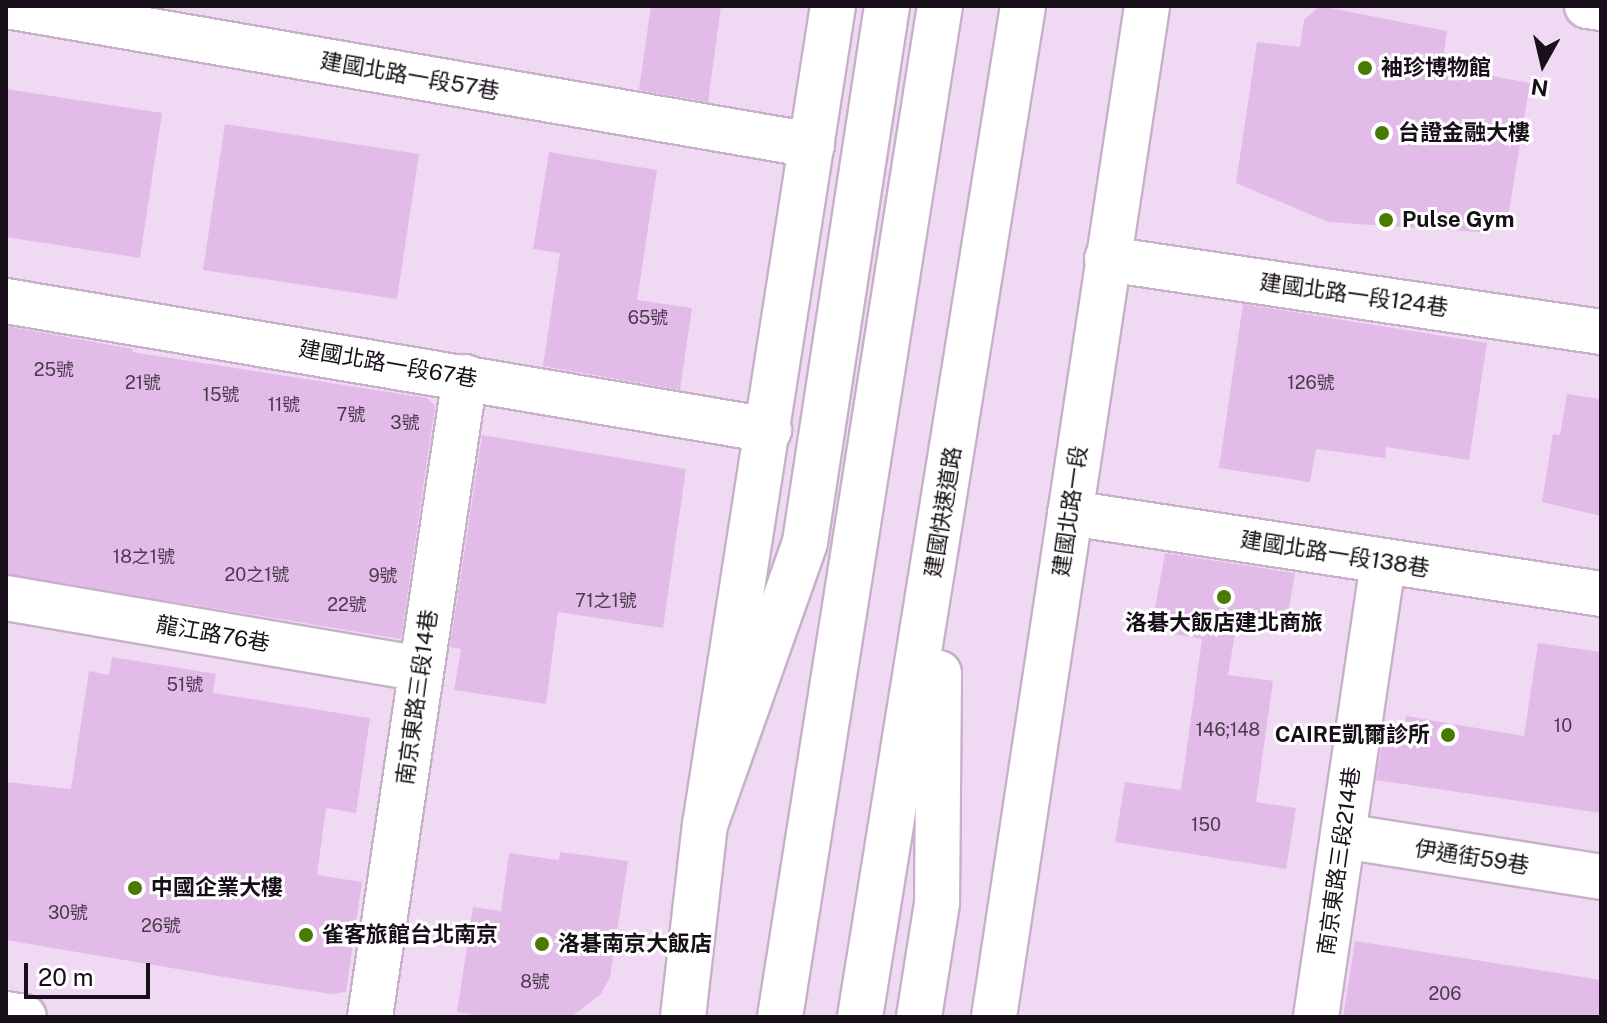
<!DOCTYPE html>
<html>
<head>
<meta charset="utf-8">
<style>
  body { margin:0 }
  #map { position:relative; width:1607px; height:1023px; overflow:hidden; background:#f0daf3; font-family:"Public Sans","Noto Sans TC",sans-serif }
  div>[style] { position:absolute }
  .building>* { inset:0; background:#e2bbe8 }
  .roads { filter:drop-shadow(2px 0 #c6b1c9) drop-shadow(-2px 0 #c6b1c9) drop-shadow(0 2px #c6b1c9) drop-shadow(0 -2px #c6b1c9) }
  .minor>* { height:44px; margin:-22px; padding:0 22px; transform-origin:22px; border-radius:22px; background:#fff }
  .major>* { height:44px; margin:-22px; padding:0 22px; transform-origin:22px; border-radius:22px; background:#fff }
  .highway>* { height:44px; margin:-22px; padding:0 22px; transform-origin:22px; border-radius:22px; background:#fff }
  .dots>* { width:22px; height:22px; translate:-50% -50%; box-sizing:border-box; border:4px solid #fff; border-radius:50% }
  span { translate:-50% -50%; white-space:nowrap; text-align:center; line-height:1.15; -webkit-text-stroke:6px #fff; paint-order:stroke }
  .number-label { font-size:18px; color:#4a3b4c }
  .number-label span { -webkit-text-stroke-width:0 }
  .poi-label { font-size:22px; color:#171018; font-weight:700 }
  .left { translate:0 -50%; text-align:left }
  .right { translate:-100% -50%; text-align:right }
  .street-label { font-size:22px; color:#171018 }
  .frame { position:absolute; inset:0; border:8px solid #171018; pointer-events:none }
  .north { position:absolute; left:1503px; top:24px; width:80px; height:80px; -webkit-text-stroke:6px #fff; paint-order:stroke; rotate:188deg; font-size:22px; font-weight:700; line-height:32px; text-align:center; color:#171018 }
  .north::after { content:''; display:block; margin:auto; width:28px; height:36px; background:#171018; clip-path:polygon(50% 0,100% 100%,50% 72%,0 100%) }
  .scale { position:absolute; left:24px; top:963px; width:126px; height:36px; box-sizing:border-box; border:4px solid #171018; border-top:0; padding-left:10px; font-size:24px; line-height:28px; white-space:nowrap; color:#171018; -webkit-text-stroke:6px #fff; paint-order:stroke }
</style>
</head>
<body>
<div id="map">
  <div class="building">
    <div style="clip-path:polygon(651px 6px,721px 6px,708px 102px,639px 90px)"></div>
    <div style="clip-path:polygon(1320px 6px,1447px 31px,1442px 67px,1530px 83px,1508px 217px,1480px 232px,1328px 222px,1236px 183px,1257px 42px,1300px 47px,1304px 20px)"></div>
    <div style="clip-path:polygon(6px 89px,162px 113px,140px 258px,6px 237px)"></div>
    <div style="clip-path:polygon(225px 124px,419px 154px,397px 299px,203px 270px)"></div>
    <div style="clip-path:polygon(549px 152px,657px 170px,637px 300px,692px 308px,680px 390px,543px 366px,560px 253px,533px 249px)"></div>
    <div style="clip-path:polygon(1243px 304px,1487px 343px,1469px 460px,1386px 447px,1385px 458px,1316px 449px,1310px 482px,1219px 468px)"></div>
    <div style="clip-path:polygon(6px 326px,133px 349px,132px 352px,427px 398px,435px 406px,401px 639px,6px 574px)"></div>
    <div style="clip-path:polygon(1567px 394px,1601px 399px,1601px 516px,1542px 502px,1553px 434px,1560px 435px)"></div>
    <div style="clip-path:polygon(482px 435px,686px 469px,663px 628px,558px 612px,546px 704px,454px 690px,461px 649px,450px 647px)"></div>
    <div style="clip-path:polygon(1165px 553px,1295px 573px,1287px 619px,1239px 610px,1228px 675px,1273px 681px,1256px 802px,1296px 808px,1286px 869px,1115px 842px,1125px 782px,1181px 790px,1202px 639px,1151px 630px)"></div>
    <div style="clip-path:polygon(1538px 643px,1601px 652px,1601px 813px,1376px 780px,1383px 737px,1403px 740px,1406px 716px,1524px 736px)"></div>
    <div style="clip-path:polygon(112px 657px,216px 674px,213px 693px,370px 718px,356px 813px,326px 808px,317px 875px,362px 882px,346px 992px,331px 994px,254px 982px,6px 940px,6px 782px,71px 789px,89px 671px,109px 675px)"></div>
    <div style="clip-path:polygon(560px 852px,628px 861px,610px 977px,601px 994px,571px 1017px,489px 1017px,457px 1012px,473px 907px,501px 911px,509px 853px,559px 860px)"></div>
    <div style="clip-path:polygon(1355px 941px,1601px 980px,1601px 1017px,1343px 1017px)"></div>
  </div>
  <div class="roads">
    <div class="minor">
      <div style="left:7px;top:6px;width:817px;rotate:9.8deg"></div>
      <div style="left:1587px;top:6px;width:14px;rotate:8deg"></div>
      <div style="left:1107px;top:259px;width:499px;rotate:8.4deg"></div>
      <div style="left:6px;top:301px;width:774px;rotate:9.6deg"></div>
      <div style="left:1070px;top:513px;width:537px;rotate:8.67deg"></div>
      <div style="left:6px;top:598px;width:421px;rotate:9.7deg"></div>
      <div style="left:1343px;top:836px;width:261px;rotate:9deg"></div>
      <div style="left:370px;top:1017px;width:647px;rotate:-81.56deg"></div>
      <div style="left:683px;top:1017px;width:193px;rotate:-83.5deg"></div>
      <div style="left:705px;top:825px;width:829px;rotate:-81.12deg"></div>
      <div style="left:994px;top:1017px;width:1023px;rotate:-81.39deg"></div>
      <div style="left:1316px;top:1017px;width:460px;rotate:-81.6deg"></div>
    </div>
    <div class="major">
      <div style="left:6px;top:1014px;width:18px;rotate:9deg"></div>
    </div>
    <div class="highway">
      <div style="left:705px;top:825px;width:300px;rotate:-70.5deg"></div>
      <div style="left:805px;top:542px;width:542px;rotate:-81.3deg"></div>
      <div style="left:780px;top:1017px;width:1024px;rotate:-81.01deg"></div>
      <div style="left:860px;top:1017px;width:1024px;rotate:-80.84deg"></div>
      <div style="left:919px;top:1017px;width:115px;rotate:-81deg"></div>
      <div style="left:937px;top:903px;width:230px;rotate:-89.5deg"></div>
    </div>
  </div>
  <div class="dots">
    <div style="left:1365px;top:68px;background:#497a02"></div>
    <div style="left:1382px;top:133px;background:#497a02"></div>
    <div style="left:1386px;top:220px;background:#497a02"></div>
    <div style="left:1224px;top:597px;background:#497a02"></div>
    <div style="left:1448px;top:735px;background:#497a02"></div>
    <div style="left:135px;top:888px;background:#497a02"></div>
    <div style="left:306px;top:935px;background:#497a02"></div>
    <div style="left:542px;top:944px;background:#497a02"></div>
  </div>
  <div class="number-label">
    <span style="left:648px;top:318px">65號</span>
    <span style="left:54px;top:370px">25號</span>
    <span style="left:143px;top:383px">21號</span>
    <span style="left:1311px;top:383px">126號</span>
    <span style="left:221px;top:395px">15號</span>
    <span style="left:284px;top:405px">11號</span>
    <span style="left:351px;top:415px">7號</span>
    <span style="left:405px;top:423px">3號</span>
    <span style="left:144px;top:557px">18之1號</span>
    <span style="left:257px;top:575px">20之1號</span>
    <span style="left:383px;top:576px">9號</span>
    <span style="left:606px;top:601px">71之1號</span>
    <span style="left:347px;top:605px">22號</span>
    <span style="left:185px;top:685px">51號</span>
    <span style="left:1563px;top:726px">10</span>
    <span style="left:1228px;top:730px">146;148</span>
    <span style="left:1206px;top:825px">150</span>
    <span style="left:68px;top:913px">30號</span>
    <span style="left:161px;top:926px">26號</span>
    <span style="left:535px;top:982px">8號</span>
    <span style="left:1445px;top:994px">206</span>
  </div>
  <div class="poi-label">
    <span class="left" style="left:1381px;top:68px">袖珍博物館</span>
    <span class="left" style="left:1398px;top:133px">台證金融大樓</span>
    <span class="left" style="left:1402px;top:220px">Pulse Gym</span>
    <span style="left:1224px;top:623px">洛碁大飯店建北商旅</span>
    <span class="right" style="left:1430px;top:735px">CAIRE凱爾診所</span>
    <span class="left" style="left:151px;top:888px">中國企業大樓</span>
    <span class="left" style="left:322px;top:935px">雀客旅館台北南京</span>
    <span class="left" style="left:558px;top:944px">洛碁南京大飯店</span>
  </div>
  <div class="street-label">
    <span style="left:410px;top:76px;rotate:10deg">建國北路一段57巷</span>
    <span style="left:1354px;top:295px;rotate:8deg">建國北路一段124巷</span>
    <span style="left:388px;top:364px;rotate:10deg">建國北路一段67巷</span>
    <span style="left:1070px;top:511px;rotate:-82deg">建國北路一段</span>
    <span style="left:943px;top:512px;rotate:-81deg">建國快速道路</span>
    <span style="left:1335px;top:554px;rotate:9deg">建國北路一段138巷</span>
    <span style="left:213px;top:634px;rotate:10deg">龍江路76巷</span>
    <span style="left:417px;top:697px;rotate:-82deg">南京東路三段14巷</span>
    <span style="left:1472px;top:857px;rotate:9deg">伊通街59巷</span>
    <span style="left:1339px;top:861px;rotate:-82deg">南京東路三段214巷</span>
  </div>
  <div class="frame"></div>
  <div class="north">N</div>
  <div class="scale">20 m</div>
</div>
</body>
</html>
